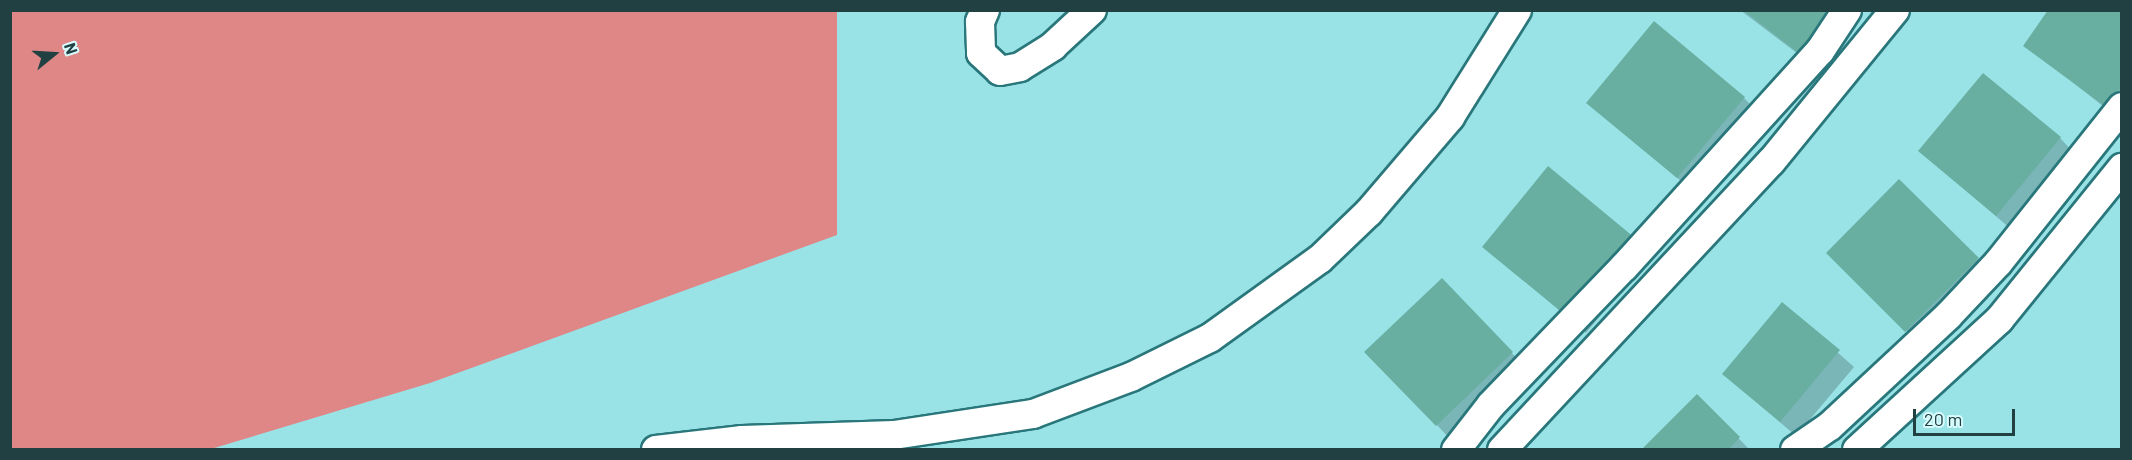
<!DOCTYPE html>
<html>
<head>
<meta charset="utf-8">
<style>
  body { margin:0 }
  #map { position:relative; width:2132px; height:460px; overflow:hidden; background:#99e3e7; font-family:Barlow,sans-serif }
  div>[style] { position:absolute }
  .forest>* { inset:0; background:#df8686 }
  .shadow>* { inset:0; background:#0003 }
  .building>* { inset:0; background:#69afa1 }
  .roads { filter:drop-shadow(2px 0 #2a777b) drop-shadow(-2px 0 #2a777b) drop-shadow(0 2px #2a777b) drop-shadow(0 -2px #2a777b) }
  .minor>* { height:28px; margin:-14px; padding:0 14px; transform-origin:14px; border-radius:14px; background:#fff }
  span { translate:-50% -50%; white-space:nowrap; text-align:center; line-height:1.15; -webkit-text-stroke:4.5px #d9fdff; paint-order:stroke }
  .frame { position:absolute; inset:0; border:12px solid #214042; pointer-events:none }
  .north { position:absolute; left:24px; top:24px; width:60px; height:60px; -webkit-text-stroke:4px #d9fdff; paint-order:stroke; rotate:72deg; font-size:16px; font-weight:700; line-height:24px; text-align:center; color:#214042 }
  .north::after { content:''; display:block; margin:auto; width:21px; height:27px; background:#214042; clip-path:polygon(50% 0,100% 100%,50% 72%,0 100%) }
  .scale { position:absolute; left:1913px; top:409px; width:102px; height:27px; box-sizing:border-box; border:3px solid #214042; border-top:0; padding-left:8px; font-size:18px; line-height:21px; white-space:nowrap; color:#214042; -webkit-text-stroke:4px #d9fdff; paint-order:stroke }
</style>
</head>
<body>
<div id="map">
  <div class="forest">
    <div style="clip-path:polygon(10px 11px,837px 11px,837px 235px,430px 383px,211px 449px,11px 449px)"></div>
  </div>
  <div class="shadow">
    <div style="clip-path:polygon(1740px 10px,1862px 10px,1818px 69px)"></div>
    <div style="clip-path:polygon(2122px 10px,2122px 121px,2025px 45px)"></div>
    <div style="clip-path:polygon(1744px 98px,1759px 113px,1694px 192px,1588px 103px)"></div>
    <div style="clip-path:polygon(2060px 138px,2075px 154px,2012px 230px,1920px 151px)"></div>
    <div style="clip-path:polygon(1899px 181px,1993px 275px,1922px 346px,1828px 253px)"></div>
    <div style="clip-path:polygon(1484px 246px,1650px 254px,1586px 333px)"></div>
    <div style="clip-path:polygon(1457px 295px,1527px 369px,1452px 441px,1437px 425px)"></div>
    <div style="clip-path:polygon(1783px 304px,1854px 367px,1796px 436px,1724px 374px)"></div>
    <div style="clip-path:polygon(1697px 396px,1750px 450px,1643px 450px)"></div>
  </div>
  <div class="building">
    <div style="clip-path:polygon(1743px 10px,1835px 10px,1801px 55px)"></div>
    <div style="clip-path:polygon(2048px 10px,2122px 10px,2122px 86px,2106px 107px,2023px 46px)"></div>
    <div style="clip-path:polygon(1654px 21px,1745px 97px,1677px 178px,1586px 103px)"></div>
    <div style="clip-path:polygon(1983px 73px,2061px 137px,1996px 216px,1918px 151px)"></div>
    <div style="clip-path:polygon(1548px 166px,1635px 238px,1570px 319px,1482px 247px)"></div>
    <div style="clip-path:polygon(1899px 179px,1979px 258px,1905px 332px,1826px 253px)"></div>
    <div style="clip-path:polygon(1442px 278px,1513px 352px,1436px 426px,1364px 352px)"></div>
    <div style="clip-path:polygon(1782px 302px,1840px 350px,1780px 422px,1722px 374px)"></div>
    <div style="clip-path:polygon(1697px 394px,1740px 437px,1728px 450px,1641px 450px)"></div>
  </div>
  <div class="roads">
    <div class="minor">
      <div style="left:985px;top:10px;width:13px;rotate:113deg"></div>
      <div style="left:980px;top:22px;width:31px;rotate:88deg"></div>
      <div style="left:981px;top:53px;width:26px;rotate:43deg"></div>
      <div style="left:1000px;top:71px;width:20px;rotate:-11deg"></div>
      <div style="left:1020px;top:67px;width:39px;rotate:-32deg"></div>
      <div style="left:1053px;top:46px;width:53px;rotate:-42.7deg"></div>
      <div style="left:656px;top:450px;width:87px;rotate:-6.6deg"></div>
      <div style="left:742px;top:440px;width:152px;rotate:-1.9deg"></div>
      <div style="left:894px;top:435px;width:141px;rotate:-8.6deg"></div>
      <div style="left:1033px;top:414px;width:105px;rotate:-20.7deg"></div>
      <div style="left:1131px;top:377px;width:88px;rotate:-26.3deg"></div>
      <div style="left:1210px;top:338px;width:135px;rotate:-35.7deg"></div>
      <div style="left:1320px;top:259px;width:68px;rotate:-43.8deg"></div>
      <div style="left:1369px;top:212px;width:125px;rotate:-49.5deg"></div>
      <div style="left:1450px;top:117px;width:126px;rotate:-57.9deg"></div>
      <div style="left:1456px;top:450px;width:57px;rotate:-52.1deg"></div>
      <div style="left:1491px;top:405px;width:192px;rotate:-46.1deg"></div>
      <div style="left:1624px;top:267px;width:292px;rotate:-47.8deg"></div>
      <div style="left:1820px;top:51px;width:49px;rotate:-56.6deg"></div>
      <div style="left:1502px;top:450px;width:394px;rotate:-47deg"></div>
      <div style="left:1771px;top:162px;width:196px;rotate:-50.8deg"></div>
      <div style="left:1795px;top:450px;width:42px;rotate:-34.4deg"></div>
      <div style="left:1830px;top:426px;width:161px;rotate:-43deg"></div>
      <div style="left:1948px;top:316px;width:73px;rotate:-46.7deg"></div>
      <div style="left:1998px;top:263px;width:199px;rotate:-51.5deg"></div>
      <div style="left:1857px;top:450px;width:193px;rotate:-42.5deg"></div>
      <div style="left:1999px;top:320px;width:196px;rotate:-51deg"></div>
    </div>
  </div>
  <div class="frame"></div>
  <div class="north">N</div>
  <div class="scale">20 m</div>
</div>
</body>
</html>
